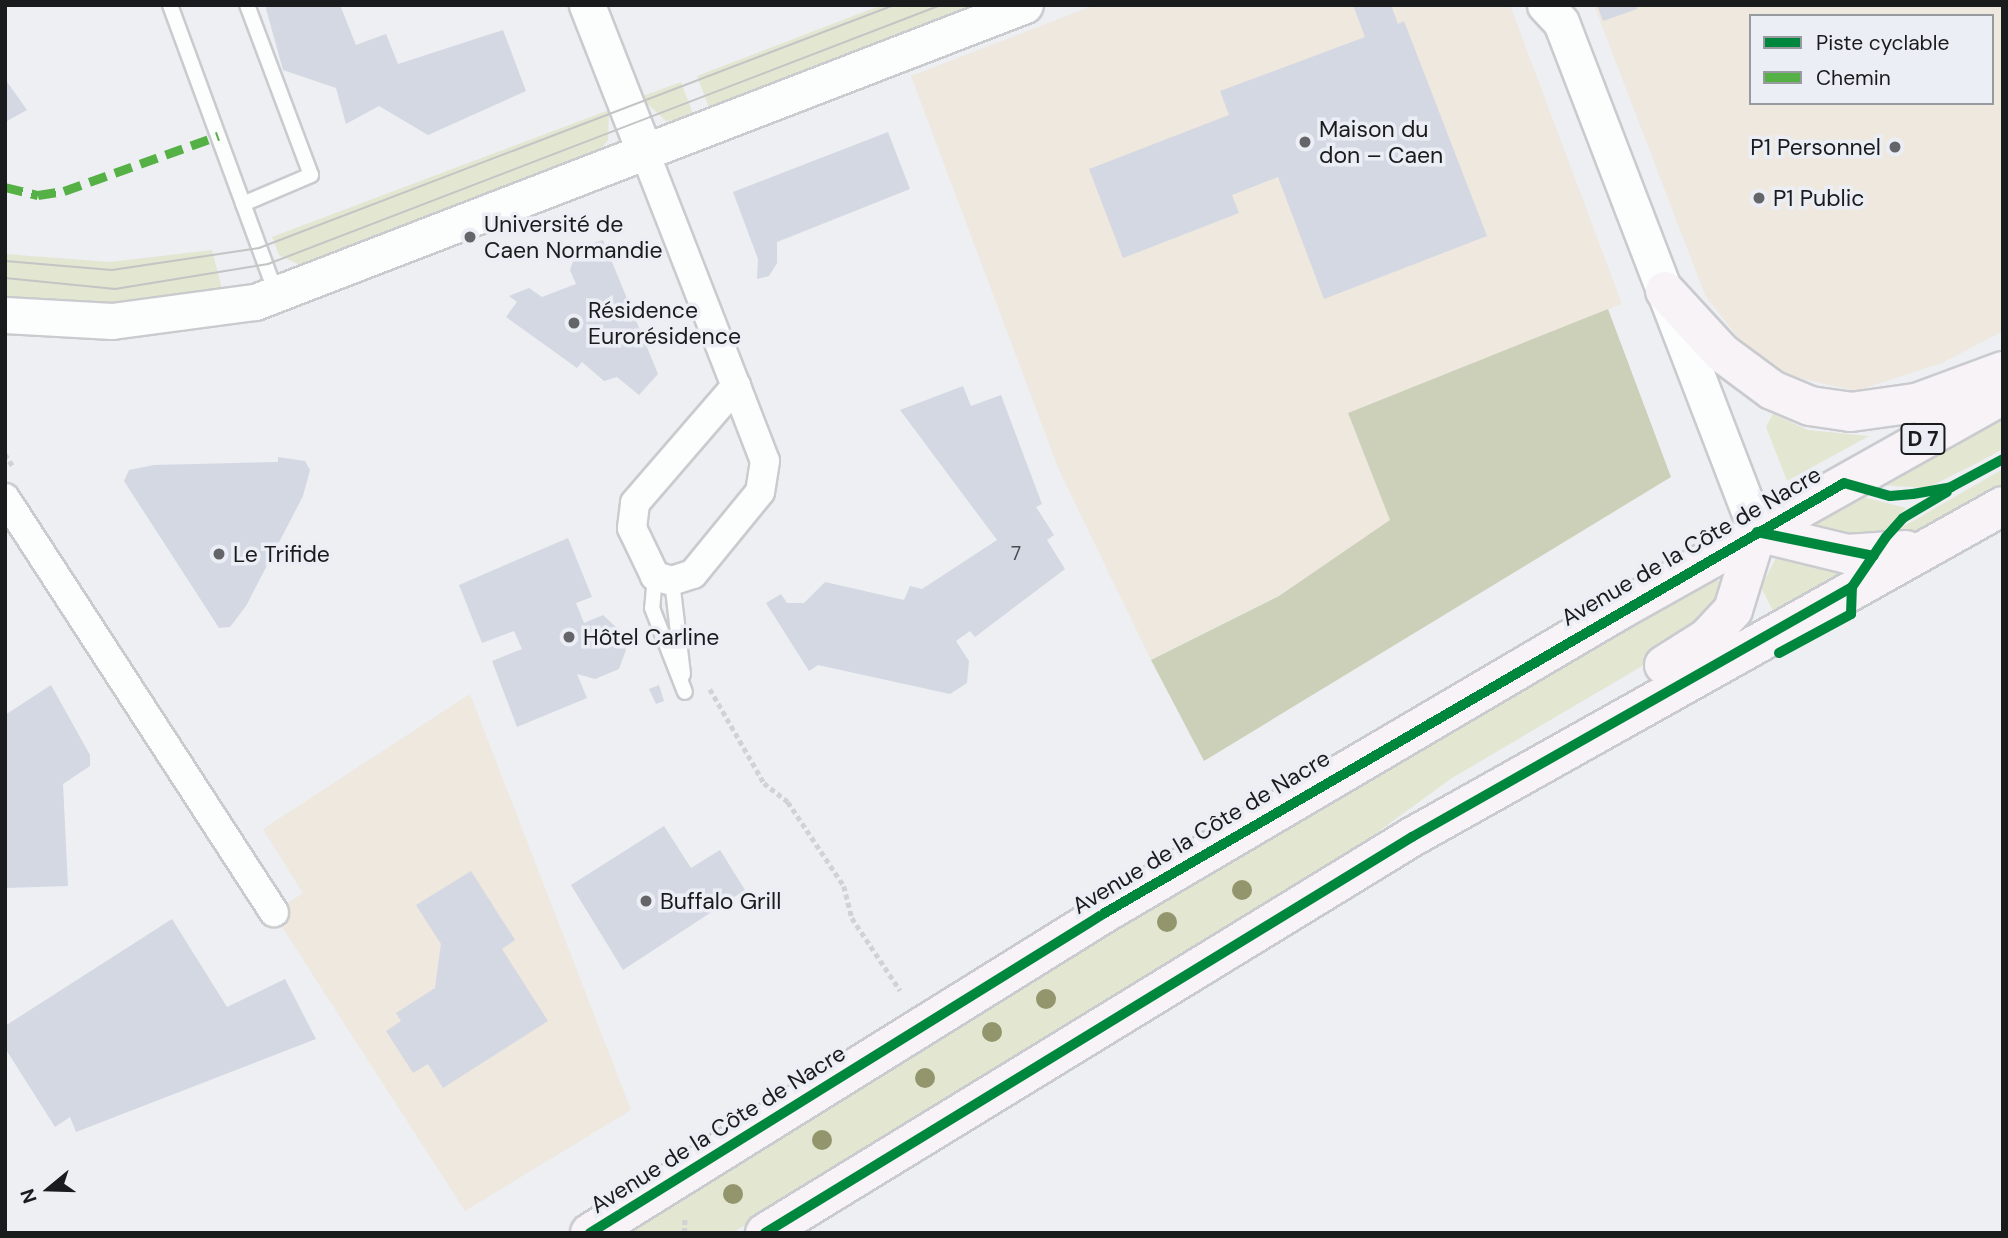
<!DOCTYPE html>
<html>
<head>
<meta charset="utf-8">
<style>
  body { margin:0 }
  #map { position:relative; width:2008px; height:1238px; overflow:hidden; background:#edeff3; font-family:"DM Sans",sans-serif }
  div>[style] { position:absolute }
  .medical>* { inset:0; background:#eee8df }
  .green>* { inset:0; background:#e3e6d1 }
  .forest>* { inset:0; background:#cdd0b9 }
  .building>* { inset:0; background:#d3d8e2 }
  .path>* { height:4.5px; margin-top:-2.25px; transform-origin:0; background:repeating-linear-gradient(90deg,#d2d2d4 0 5px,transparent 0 8.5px) }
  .roads { filter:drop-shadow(2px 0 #cacbce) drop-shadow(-2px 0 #cacbce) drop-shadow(0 2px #cacbce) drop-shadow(0 -2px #cacbce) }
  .service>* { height:14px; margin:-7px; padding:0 7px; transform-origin:7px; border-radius:7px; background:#fcfdfd }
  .minor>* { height:28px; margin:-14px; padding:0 14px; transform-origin:14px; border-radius:14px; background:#fcfdfd }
  .tertiary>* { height:35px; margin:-17.5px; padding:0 17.5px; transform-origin:17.5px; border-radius:17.5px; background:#fcfdfd }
  .primary>* { height:38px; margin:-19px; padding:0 19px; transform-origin:19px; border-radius:19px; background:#f7f3f7 }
  .tram>* { height:2px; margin:-1px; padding:0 1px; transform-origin:1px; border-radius:1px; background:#c4c4c5 }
  .quiet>* { height:9px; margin-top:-4.5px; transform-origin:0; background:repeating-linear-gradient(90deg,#55b145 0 18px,transparent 0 27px) }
  .cycleway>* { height:10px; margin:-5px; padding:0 5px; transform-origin:5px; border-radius:5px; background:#00873e }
  .trees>* { width:20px; height:20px; margin:-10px; border-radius:50%; background:#93966d }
  .dots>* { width:19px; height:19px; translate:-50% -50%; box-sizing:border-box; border:4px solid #ebeef5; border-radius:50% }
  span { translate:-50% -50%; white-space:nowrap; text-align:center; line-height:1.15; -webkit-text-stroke:7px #ebeef5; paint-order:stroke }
  .number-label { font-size:19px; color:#494b4f }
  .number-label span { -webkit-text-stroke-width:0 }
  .shield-label span { padding:2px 5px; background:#ebeef5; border:2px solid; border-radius:5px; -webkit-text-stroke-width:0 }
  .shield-label { font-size:21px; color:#1a1b1d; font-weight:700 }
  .poi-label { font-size:23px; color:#1a1b1d }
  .left { translate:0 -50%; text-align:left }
  .right { translate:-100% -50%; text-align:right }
  .street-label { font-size:23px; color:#1a1b1d }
  .frame { position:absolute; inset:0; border:7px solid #1a1b1d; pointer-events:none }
  .legend { position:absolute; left:1749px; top:14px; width:245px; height:91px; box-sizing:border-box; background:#ebeef5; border:2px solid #979a9f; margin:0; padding:9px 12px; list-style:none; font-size:21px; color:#1a1b1d }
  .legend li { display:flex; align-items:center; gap:14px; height:35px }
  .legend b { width:35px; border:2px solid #979a9f }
  .north { position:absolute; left:14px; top:1154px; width:70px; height:70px; -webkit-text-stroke:5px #ebeef5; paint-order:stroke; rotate:251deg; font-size:19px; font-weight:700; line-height:28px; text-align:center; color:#1a1b1d }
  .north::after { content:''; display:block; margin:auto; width:24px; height:32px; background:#1a1b1d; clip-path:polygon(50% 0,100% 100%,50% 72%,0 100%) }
</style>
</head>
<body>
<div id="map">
  <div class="medical">
    <div style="clip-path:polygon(1095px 5px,1510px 5px,1622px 304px,1348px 413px,1391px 520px,1279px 596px,1151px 660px,1059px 470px,911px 76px)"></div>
    <div style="clip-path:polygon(evenodd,1594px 5px,2003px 5px,2003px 331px,1942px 363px,1856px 391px,1790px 376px,1746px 348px,1705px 295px,1594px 5px,1751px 16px,1992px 16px,1992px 103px,1751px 103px,1751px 16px)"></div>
    <div style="clip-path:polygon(470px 694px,631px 1110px,465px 1211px,273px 913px,303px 893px,263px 829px)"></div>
  </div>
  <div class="green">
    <div style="clip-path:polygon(882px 5px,984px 5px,711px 113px,697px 76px)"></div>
    <div style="clip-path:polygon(681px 82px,695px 119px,666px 121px,640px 97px)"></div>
    <div style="clip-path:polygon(609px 110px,608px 140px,597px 154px,302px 266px,279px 255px,272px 237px)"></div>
    <div style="clip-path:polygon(212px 250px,223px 293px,111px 304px,5px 297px,5px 254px,110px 262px)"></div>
    <div style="clip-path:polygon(1773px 414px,1808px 430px,1869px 436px,1787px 481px,1766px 427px)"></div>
    <div style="clip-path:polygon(2003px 419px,2003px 449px,1979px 462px,1927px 488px,1880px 485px)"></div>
    <div style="clip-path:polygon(2003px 469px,2003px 485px,1909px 535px,1892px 533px)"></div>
    <div style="clip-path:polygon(1856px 495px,1906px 508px,1875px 540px,1817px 530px,1813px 521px)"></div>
    <div style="clip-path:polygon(1777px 556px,1845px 572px,1774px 613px,1761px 587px)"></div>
    <div style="clip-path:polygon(1715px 575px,1730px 602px,1700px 632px,1452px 778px,1353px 850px,732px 1233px,618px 1233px,1075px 950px)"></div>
  </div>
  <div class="forest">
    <div style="clip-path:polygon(1608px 309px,1671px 477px,1204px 761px,1151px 660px,1279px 596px,1390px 520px,1348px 413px)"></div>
  </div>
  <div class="building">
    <div style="clip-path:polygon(265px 5px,340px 5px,356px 45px,386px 34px,398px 64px,503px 30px,526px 91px,428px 135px,379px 106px,346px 124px,336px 88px,283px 70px)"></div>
    <div style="clip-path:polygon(1353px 5px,1391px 5px,1398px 24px,1404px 21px,1487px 236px,1324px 299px,1278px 177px,1232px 195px,1239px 213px,1123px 258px,1089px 169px,1229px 115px,1220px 91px,1365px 37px)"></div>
    <div style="clip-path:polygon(1597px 5px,1636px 5px,1637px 9px,1603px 21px)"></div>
    <div style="clip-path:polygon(5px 79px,27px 110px,5px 122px)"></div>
    <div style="clip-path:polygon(888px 132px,910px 189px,777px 242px,777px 263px,769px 276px,757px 279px,758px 259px,733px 192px)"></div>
    <div style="clip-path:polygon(603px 240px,658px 374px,639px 395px,617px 377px,604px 381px,582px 362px,577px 368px,506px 317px,517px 302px,509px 296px,529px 288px,542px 297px,576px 284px,570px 270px,578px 248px)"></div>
    <div style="clip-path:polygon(963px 386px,971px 406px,1001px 395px,1042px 504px,1036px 507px,1054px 535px,1047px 540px,1065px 569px,975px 637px,970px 631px,956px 641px,969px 661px,967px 683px,950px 694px,818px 665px,809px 671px,766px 603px,781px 594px,787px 603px,804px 603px,825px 582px,904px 600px,910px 586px,922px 589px,997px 540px,900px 410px)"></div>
    <div style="clip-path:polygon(278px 457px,305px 461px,310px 470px,303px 496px,246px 606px,230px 627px,219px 628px,124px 481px,129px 470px,154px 465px,278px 462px)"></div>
    <div style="clip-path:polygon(568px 538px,592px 597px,576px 603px,584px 623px,603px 615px,617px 628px,626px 650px,619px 669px,595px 679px,577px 674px,587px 698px,517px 727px,492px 661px,522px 649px,514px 631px,482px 643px,459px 585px)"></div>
    <div style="clip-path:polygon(51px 685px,90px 755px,90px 766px,63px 784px,68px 886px,5px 888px,5px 715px)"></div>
    <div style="clip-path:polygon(659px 685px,664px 701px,656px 704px,649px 689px)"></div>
    <div style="clip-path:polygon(664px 826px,691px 868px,720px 850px,745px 890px,623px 970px,571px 885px)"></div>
    <div style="clip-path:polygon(471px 871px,515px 940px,502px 949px,548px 1021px,443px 1088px,428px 1064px,413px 1073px,386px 1031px,401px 1021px,396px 1013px,435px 988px,441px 944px,416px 905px)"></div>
    <div style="clip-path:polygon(172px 919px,227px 1007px,285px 979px,316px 1039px,76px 1132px,70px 1117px,55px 1127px,5px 1048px,5px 1026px)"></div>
  </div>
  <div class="path">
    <div style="left:5px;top:454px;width:17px;rotate:57deg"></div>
    <div style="left:710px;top:689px;width:108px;rotate:60.1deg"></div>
    <div style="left:764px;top:783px;width:31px;rotate:38deg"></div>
    <div style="left:788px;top:802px;width:101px;rotate:56.3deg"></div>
    <div style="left:844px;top:886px;width:33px;rotate:76deg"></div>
    <div style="left:852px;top:918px;width:87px;rotate:56.3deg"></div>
    <div style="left:684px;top:1233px;width:17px;rotate:-87deg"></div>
  </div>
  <div class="roads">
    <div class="service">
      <div style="left:170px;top:5px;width:307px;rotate:69.8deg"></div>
      <div style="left:243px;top:204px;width:74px;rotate:-23.1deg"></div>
      <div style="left:311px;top:175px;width:182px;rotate:-110.6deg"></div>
      <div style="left:655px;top:576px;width:32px;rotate:95deg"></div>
      <div style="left:652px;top:608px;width:90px;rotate:68.6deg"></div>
      <div style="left:672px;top:581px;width:94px;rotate:83.3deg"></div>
    </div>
    <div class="minor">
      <div style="left:645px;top:153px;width:250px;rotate:68.7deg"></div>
      <div style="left:736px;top:386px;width:80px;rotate:68.9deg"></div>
      <div style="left:765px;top:461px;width:31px;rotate:99deg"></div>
      <div style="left:760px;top:492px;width:106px;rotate:129.3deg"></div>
      <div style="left:693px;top:574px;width:22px;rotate:162deg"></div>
      <div style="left:672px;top:581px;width:18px;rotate:-164deg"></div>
      <div style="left:655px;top:576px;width:53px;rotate:-115.6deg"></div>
      <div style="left:632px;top:528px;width:25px;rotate:-83deg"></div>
      <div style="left:635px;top:503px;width:155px;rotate:-49.2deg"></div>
      <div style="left:5px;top:498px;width:494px;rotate:57deg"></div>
    </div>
    <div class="tertiary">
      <div style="left:587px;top:5px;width:159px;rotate:68.6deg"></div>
      <div style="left:1545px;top:5px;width:23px;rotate:47deg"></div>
      <div style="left:1561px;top:22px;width:546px;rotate:68.98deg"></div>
      <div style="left:5px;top:315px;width:107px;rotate:3.2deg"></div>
      <div style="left:112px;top:321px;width:144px;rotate:-7.6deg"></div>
      <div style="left:255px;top:302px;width:825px;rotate:-21.09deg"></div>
    </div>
    <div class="primary">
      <div style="left:1665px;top:291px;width:84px;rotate:47.4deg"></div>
      <div style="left:1722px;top:353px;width:62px;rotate:36.5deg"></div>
      <div style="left:1772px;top:390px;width:41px;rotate:22.8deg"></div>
      <div style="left:1810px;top:406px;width:41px;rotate:8.3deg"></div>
      <div style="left:1851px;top:412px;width:66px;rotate:-7.9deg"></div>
      <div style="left:1916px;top:403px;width:93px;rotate:-20.2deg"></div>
      <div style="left:1757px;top:532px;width:93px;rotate:13.7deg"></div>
      <div style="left:1847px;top:554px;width:59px;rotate:-3.9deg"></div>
      <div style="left:1664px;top:665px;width:51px;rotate:-32.1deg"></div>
      <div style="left:1707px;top:638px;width:38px;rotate:-47deg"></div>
      <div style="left:1733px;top:610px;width:82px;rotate:-72.9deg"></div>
      <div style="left:590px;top:1233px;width:604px;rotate:-31.87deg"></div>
      <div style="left:1103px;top:914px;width:600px;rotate:-30.46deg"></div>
      <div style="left:1620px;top:610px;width:439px;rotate:-29.3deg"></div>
      <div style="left:765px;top:1233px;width:759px;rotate:-31.47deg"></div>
      <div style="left:1412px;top:837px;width:677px;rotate:-29.25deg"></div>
    </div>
  </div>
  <div class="tram">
    <div style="left:5px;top:261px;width:107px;rotate:4.8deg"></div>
    <div style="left:112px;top:270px;width:149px;rotate:-8.5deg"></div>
    <div style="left:259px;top:248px;width:680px;rotate:-20.94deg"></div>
    <div style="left:5px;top:278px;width:111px;rotate:5.7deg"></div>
    <div style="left:115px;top:289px;width:155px;rotate:-9.3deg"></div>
    <div style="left:268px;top:264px;width:721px;rotate:-21.05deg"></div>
  </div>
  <div class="quiet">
    <div style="left:5px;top:187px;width:34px;rotate:14deg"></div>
    <div style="left:38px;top:195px;width:26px;rotate:-9deg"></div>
    <div style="left:64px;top:191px;width:164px;rotate:-19.7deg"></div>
  </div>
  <div class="cycleway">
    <div style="left:1757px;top:532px;width:119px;rotate:11.6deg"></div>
    <div style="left:1779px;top:653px;width:82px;rotate:-28.4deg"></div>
    <div style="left:1851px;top:614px;width:27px;rotate:-88deg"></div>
    <div style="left:1852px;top:587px;width:60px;rotate:-55.8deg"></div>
    <div style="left:1886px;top:537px;width:25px;rotate:-48deg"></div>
    <div style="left:1903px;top:518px;width:51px;rotate:-30.6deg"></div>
    <div style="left:590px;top:1233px;width:604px;rotate:-31.87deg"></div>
    <div style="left:1103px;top:914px;width:857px;rotate:-30.18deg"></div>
    <div style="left:1844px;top:483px;width:48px;rotate:15.8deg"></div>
    <div style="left:1890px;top:496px;width:23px;rotate:-5deg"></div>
    <div style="left:1913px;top:494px;width:39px;rotate:-10deg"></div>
    <div style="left:1951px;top:487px;width:59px;rotate:-28.3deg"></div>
    <div style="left:765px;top:1233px;width:759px;rotate:-31.47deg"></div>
    <div style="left:1412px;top:837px;width:506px;rotate:-29.6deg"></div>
  </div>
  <div class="trees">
    <div style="left:1242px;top:890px"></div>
    <div style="left:1167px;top:922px"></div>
    <div style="left:1046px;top:999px"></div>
    <div style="left:992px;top:1032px"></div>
    <div style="left:925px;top:1078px"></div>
    <div style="left:822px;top:1140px"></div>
    <div style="left:733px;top:1194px"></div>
  </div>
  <div class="dots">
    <div style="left:1305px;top:142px;background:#646568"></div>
    <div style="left:1895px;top:147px;background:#646568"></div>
    <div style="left:1759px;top:198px;background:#646568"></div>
    <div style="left:470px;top:237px;background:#646568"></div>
    <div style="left:574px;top:323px;background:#646568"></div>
    <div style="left:219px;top:554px;background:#646568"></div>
    <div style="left:569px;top:637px;background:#646568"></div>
    <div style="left:646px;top:901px;background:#646568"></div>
  </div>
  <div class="number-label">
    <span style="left:1016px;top:554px">7</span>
  </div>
  <div class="shield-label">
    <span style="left:1923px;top:439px">D 7</span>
  </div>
  <div class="poi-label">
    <span class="left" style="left:1319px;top:142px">Maison du<br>don – Caen</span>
    <span class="right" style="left:1881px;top:147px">P1 Personnel</span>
    <span class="left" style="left:1773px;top:198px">P1 Public</span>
    <span class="left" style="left:484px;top:237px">Université de<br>Caen Normandie</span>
    <span class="left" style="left:588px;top:323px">Résidence<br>Eurorésidence</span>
    <span class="left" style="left:233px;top:554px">Le Trifide</span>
    <span class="left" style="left:583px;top:637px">Hôtel Carline</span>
    <span class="left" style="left:660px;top:901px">Buffalo Grill</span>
  </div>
  <div class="street-label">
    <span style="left:1691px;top:546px;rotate:-30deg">Avenue de la Côte de Nacre</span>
    <span style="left:1201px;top:832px;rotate:-31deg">Avenue de la Côte de Nacre</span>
    <span style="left:718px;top:1129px;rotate:-32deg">Avenue de la Côte de Nacre</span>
  </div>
  <div class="frame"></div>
  <ul class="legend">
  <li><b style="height:9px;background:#00873e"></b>Piste cyclable</li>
  <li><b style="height:9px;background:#55b145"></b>Chemin</li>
  </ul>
  <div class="north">N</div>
</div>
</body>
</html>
